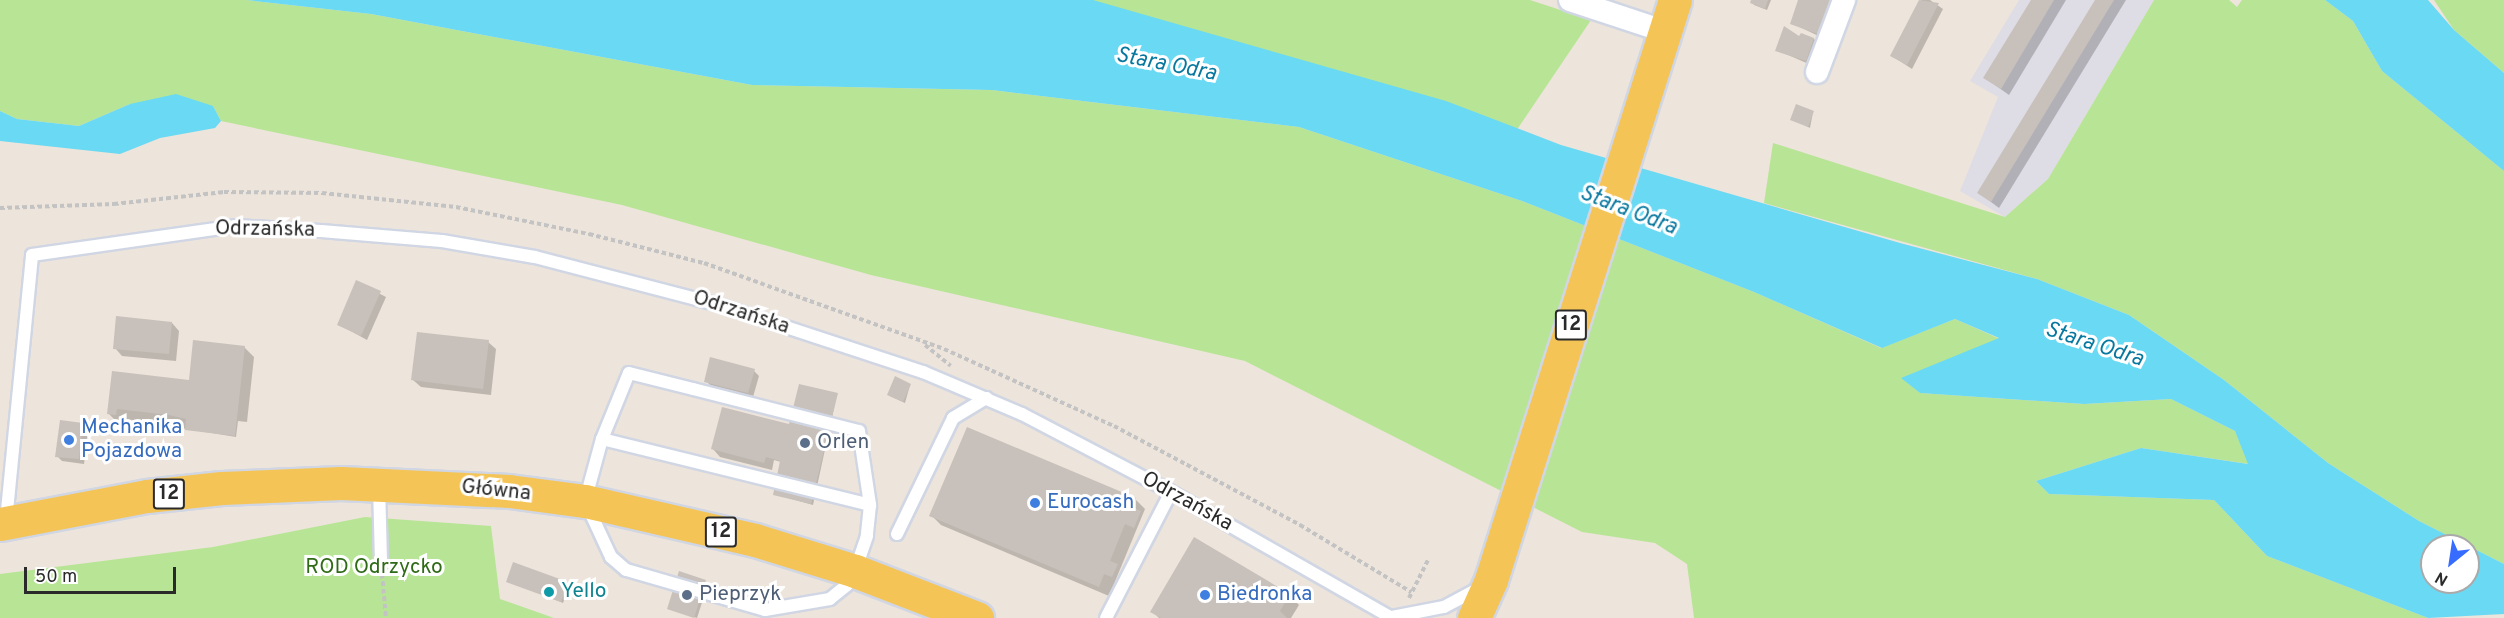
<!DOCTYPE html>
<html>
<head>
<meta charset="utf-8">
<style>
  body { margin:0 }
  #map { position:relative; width:2504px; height:618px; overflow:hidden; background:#ede4db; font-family:Overpass,sans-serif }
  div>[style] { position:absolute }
  .industrial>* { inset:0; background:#dedce5 }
  .green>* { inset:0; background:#b7e595 }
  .water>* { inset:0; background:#6ad9f3 }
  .shadow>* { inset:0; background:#0003 }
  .building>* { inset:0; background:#c8c1bb }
  .path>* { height:4px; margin-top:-2px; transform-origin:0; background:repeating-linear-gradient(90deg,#c3c3c3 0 4.5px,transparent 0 7.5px) }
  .roads { filter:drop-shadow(2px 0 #d0d6e3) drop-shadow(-2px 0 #d0d6e3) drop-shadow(0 2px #d0d6e3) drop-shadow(0 -2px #d0d6e3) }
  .lane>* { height:12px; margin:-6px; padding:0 6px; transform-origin:6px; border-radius:6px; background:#fff }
  .street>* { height:22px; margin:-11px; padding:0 11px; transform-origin:11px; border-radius:11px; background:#fff }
  .primary>* { height:33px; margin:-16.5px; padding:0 16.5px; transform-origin:16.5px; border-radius:16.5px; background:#f5c457 }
  .dots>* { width:16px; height:16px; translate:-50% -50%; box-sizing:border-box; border:3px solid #fff; border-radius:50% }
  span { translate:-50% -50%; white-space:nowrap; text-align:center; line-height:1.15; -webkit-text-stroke:6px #fff; paint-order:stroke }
  .shield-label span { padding:2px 4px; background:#fff; border:2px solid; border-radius:4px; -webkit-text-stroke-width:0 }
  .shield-label { font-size:20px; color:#2a2a2a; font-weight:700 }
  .street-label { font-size:21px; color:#2a2a2a }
  .shop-label { font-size:21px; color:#366cbe }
  .left { translate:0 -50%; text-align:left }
  .service-label { font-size:21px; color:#4e5e75 }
  .park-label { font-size:21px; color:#2f6a17 }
  .culture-label { font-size:21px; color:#0d838f }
  .water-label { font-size:22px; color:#09789f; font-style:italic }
  .north { position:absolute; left:2420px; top:534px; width:60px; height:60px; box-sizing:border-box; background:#fff; border:2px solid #aaa; border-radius:50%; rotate:210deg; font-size:16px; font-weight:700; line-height:24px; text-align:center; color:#2a2a2a }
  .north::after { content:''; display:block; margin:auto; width:21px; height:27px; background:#366cff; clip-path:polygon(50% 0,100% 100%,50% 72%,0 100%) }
  .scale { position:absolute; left:24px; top:567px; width:152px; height:27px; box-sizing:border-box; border:3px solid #2a2a2a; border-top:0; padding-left:8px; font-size:18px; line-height:21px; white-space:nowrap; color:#2a2a2a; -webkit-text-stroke:4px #fff; paint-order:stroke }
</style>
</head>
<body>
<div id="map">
  <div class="industrial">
    <div style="clip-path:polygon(2019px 0,2154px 0,2048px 179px,2005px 217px,1960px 191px,1998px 97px,1970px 81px)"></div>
  </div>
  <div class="green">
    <div style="clip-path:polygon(0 0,246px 0,371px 14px,752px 85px,992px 90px,1299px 127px,1522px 201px,1754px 292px,1881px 348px,1955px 319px,2000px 339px,1902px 378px,1920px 393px,2084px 404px,2171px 399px,2235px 431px,2249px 464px,2141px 448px,2036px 481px,2049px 494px,2214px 500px,2267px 556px,2428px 618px,1694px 618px,1687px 564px,1655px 543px,1582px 532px,1245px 361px,871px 275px,622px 205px,221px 121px,213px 106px,130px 104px,79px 126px,17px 119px,0 111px)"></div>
    <div style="clip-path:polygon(1042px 0,1530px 0,1591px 20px,1512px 137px)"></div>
    <div style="clip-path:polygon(2154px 0,2229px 0,2237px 7px,2242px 0,2325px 0,2353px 21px,2382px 71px,2504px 171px,2504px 564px,2419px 521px,2328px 463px,2224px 380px,2129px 315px,2037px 279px,1764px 203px,1773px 143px,2005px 217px,2048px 179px)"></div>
    <div style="clip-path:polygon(2434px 0,2504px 0,2504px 73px,2454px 30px)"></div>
    <div style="clip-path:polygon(365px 517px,491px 526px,500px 599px,554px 618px,0 618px,0 574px,213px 547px)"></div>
  </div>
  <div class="water">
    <div style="clip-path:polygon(evenodd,246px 0,1093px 0,1446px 101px,1561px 145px,1900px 243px,2037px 279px,2129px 315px,2224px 380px,2328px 463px,2419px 521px,2504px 564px,2504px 614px,2428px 618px,2267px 556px,2214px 500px,2049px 494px,2036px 481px,2141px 448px,2248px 464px,2235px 431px,2171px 399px,2084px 404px,1920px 393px,1901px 378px,1999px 338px,1955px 319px,1882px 348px,1754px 292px,1522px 201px,1299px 127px,992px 90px,752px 85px,371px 14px,246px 0,2432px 546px,2468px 546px,2468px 582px,2432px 582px,2432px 546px)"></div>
    <div style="clip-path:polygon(2325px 0,2428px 0,2454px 30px,2504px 73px,2504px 171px,2382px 71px,2353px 21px)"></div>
    <div style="clip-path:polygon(176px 94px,213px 106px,221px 121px,215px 128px,160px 138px,120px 154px,0 141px,0 111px,17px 119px,79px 126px,130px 104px)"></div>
  </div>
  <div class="shadow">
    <div style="clip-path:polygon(1753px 0,1771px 0,1767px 10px,1754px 5px)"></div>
    <div style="clip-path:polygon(1800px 0,1831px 0,1836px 4px,1823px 38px,1791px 23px)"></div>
    <div style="clip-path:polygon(1921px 0,1930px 0,1943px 9px,1912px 69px,1892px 56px)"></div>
    <div style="clip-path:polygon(2032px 0,2066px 0,2009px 95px,1985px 78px)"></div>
    <div style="clip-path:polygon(2096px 0,2126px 0,1999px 208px,1979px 193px)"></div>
    <div style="clip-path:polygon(1800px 38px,1814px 39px,1819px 44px,1811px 65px,1777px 50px)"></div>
    <div style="clip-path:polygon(1813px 112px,1810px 128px,1792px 119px)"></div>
    <div style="clip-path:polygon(357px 282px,386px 297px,367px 340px,338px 324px)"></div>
    <div style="clip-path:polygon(172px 323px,179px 331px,176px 361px,122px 356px,115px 348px)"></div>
    <div style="clip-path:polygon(488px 342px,496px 349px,491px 395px,421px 387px,413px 380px)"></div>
    <div style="clip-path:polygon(244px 347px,254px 357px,247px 422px,238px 421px,236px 437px,126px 419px,126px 424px,119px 424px,109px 414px,113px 373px,190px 381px)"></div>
    <div style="clip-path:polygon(754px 371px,759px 376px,753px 397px,711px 386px,706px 381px)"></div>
    <div style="clip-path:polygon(910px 385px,905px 403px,890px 396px)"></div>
    <div style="clip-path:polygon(837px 394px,813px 505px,774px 494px,781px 462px,774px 460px,772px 470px,720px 457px,713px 449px,790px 426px)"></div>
    <div style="clip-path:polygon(83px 424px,88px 429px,84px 464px,62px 461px,57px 456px)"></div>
    <div style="clip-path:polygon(1135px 499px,1145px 509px,1109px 596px,941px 525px,931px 515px)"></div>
    <div style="clip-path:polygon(680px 573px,708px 584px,697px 618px,668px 609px)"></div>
    <div style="clip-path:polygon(508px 581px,568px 583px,570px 585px,563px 603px)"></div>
    <div style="clip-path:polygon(1289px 595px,1299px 605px,1291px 618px,1159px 618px,1152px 611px)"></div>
  </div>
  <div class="building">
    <div style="clip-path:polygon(1751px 0,1768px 0,1765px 9px,1750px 3px)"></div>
    <div style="clip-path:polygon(1798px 0,1831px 0,1818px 34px,1790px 24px)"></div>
    <div style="clip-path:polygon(1919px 0,1939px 3px,1907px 65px,1890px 56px)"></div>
    <div style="clip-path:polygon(2031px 0,2054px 0,2001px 89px,1983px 78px)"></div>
    <div style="clip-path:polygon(2095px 0,2114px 0,1991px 202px,1977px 193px)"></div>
    <div style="clip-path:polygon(1784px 26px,1799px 36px,1801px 33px,1814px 38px,1806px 61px,1775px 51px)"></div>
    <div style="clip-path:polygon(1796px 104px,1814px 111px,1808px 127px,1790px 120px)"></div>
    <div style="clip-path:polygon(356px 280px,381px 291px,361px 336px,337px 325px)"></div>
    <div style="clip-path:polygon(116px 316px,172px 322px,169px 354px,113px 349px)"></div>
    <div style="clip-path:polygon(417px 332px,489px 340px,483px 389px,411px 380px)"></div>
    <div style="clip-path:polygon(193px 340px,245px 346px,235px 436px,185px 430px,186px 419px,169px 415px,117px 409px,116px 415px,107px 414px,112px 371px,189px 380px)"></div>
    <div style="clip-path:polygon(710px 357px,755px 369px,748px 393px,704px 382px)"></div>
    <div style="clip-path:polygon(895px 376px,911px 384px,903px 402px,887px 395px)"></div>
    <div style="clip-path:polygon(799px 384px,838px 393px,811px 504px,773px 495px,780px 461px,766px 457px,764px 463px,711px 449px,722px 407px,789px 424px)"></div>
    <div style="clip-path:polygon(60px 420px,83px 423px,79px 459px,55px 457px)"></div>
    <div style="clip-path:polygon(967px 427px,1136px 498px,1132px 507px,1141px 511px,1134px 528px,1125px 524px,1110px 561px,1118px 564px,1112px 577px,1104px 574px,1099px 587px,929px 516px)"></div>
    <div style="clip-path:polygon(1194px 537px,1290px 594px,1280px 611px,1287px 618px,1161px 618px,1150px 612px)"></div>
    <div style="clip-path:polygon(513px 562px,568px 582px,561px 602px,506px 582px)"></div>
    <div style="clip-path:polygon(679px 571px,706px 580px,694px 618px,667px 609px)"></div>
  </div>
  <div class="path">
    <div style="left:0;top:208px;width:114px;rotate:-2deg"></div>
    <div style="left:114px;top:204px;width:111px;rotate:-6.2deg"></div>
    <div style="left:224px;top:192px;width:98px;rotate:0.6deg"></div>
    <div style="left:322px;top:193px;width:135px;rotate:6deg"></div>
    <div style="left:456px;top:207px;width:136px;rotate:11.5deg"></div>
    <div style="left:589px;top:234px;width:119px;rotate:14.2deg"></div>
    <div style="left:704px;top:263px;width:255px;rotate:19.7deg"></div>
    <div style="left:944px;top:349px;width:187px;rotate:24.4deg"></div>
    <div style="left:1114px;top:426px;width:211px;rotate:28deg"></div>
    <div style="left:1300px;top:525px;width:130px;rotate:31.1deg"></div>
    <div style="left:925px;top:345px;width:33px;rotate:39deg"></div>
    <div style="left:382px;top:574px;width:44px;rotate:84.8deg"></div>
    <div style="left:1409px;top:598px;width:42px;rotate:-63.4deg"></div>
  </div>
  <div class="roads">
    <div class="lane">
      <div style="left:602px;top:439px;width:276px;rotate:13.8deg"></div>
      <div style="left:870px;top:505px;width:31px;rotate:96deg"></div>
      <div style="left:867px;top:536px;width:37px;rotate:109deg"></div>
      <div style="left:855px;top:571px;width:16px;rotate:120deg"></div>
      <div style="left:847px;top:585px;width:22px;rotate:141deg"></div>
      <div style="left:830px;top:599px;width:66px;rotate:170.4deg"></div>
      <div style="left:765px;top:610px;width:145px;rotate:-163.9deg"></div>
      <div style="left:626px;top:570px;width:20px;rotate:-139deg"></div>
      <div style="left:611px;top:557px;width:62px;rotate:-114.9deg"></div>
      <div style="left:585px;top:501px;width:64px;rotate:-74.7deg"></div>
      <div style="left:602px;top:439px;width:71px;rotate:-67.8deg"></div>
      <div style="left:629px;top:373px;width:66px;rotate:14deg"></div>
      <div style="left:693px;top:389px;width:171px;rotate:14.2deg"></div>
      <div style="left:859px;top:431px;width:75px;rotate:81.5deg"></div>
      <div style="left:379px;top:485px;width:76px;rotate:88.5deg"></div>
      <div style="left:6px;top:521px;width:267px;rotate:-84.4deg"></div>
      <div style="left:32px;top:255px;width:205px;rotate:-8.1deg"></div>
      <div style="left:235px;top:226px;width:86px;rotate:3.3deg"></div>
      <div style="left:321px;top:231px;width:121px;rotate:4.7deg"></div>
      <div style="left:442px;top:241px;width:94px;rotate:9.8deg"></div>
      <div style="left:535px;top:257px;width:187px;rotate:14.6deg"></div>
      <div style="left:716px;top:304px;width:218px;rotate:18.2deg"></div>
      <div style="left:923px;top:372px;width:108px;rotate:23deg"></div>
      <div style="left:1022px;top:414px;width:168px;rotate:27.6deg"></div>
      <div style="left:1171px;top:492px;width:254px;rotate:29.7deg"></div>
      <div style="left:897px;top:534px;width:129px;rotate:-64.2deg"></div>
      <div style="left:953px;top:418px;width:39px;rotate:-31deg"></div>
      <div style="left:1392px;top:617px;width:53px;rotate:-10.9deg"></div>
      <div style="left:1444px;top:607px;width:38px;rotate:-28deg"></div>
      <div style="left:1106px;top:618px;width:142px;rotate:-62.7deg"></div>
    </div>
    <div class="street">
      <div style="left:1570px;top:0;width:99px;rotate:18.3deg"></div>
      <div style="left:1817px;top:72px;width:77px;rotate:-69.4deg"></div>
    </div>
    <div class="primary">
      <div style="left:0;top:524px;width:150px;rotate:-10.8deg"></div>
      <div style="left:147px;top:496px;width:75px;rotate:-6.1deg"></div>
      <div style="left:222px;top:488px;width:119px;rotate:-2.4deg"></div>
      <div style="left:341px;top:483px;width:168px;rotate:2.7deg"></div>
      <div style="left:509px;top:491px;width:77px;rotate:7.5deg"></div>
      <div style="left:585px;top:501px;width:174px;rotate:12.9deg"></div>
      <div style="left:755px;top:540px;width:105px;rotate:17.2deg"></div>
      <div style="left:855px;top:571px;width:131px;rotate:21.1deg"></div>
      <div style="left:1474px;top:618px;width:42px;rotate:-65.9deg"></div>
      <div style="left:1491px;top:580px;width:608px;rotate:-72.4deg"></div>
    </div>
  </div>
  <div class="dots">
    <div style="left:69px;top:440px;background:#3f7fe0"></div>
    <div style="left:805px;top:443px;background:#5c6f8a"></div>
    <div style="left:1035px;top:503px;background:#3f7fe0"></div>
    <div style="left:549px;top:592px;background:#0f9aa8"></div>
    <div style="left:687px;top:595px;background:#5c6f8a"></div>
    <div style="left:1205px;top:595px;background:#3f7fe0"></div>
  </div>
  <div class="shield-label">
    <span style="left:1571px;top:325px">12</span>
    <span style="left:169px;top:494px">12</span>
    <span style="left:721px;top:532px">12</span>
  </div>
  <div class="street-label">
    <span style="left:265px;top:230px;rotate:1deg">Odrzańska</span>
    <span style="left:741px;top:313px;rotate:18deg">Odrzańska</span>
    <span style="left:496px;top:491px;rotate:6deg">Główna</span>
    <span style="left:1187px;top:502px;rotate:29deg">Odrzańska</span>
  </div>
  <div class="shop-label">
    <span class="left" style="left:81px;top:440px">Mechanika<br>Pojazdowa</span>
    <span class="left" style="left:1047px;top:503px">Eurocash</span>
    <span class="left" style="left:1217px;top:595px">Biedronka</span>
  </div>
  <div class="service-label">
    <span class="left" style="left:817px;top:443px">Orlen</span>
    <span class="left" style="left:699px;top:595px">Pieprzyk</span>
  </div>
  <div class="park-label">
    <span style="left:374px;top:568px">ROD Odrzycko</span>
  </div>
  <div class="culture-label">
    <span class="left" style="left:561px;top:592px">Yello</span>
  </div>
  <div class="water-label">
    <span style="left:1166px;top:65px;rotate:11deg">Stara Odra</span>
    <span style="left:1628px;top:211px;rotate:21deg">Stara Odra</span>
    <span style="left:2094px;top:345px;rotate:18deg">Stara Odra</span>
  </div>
  <div class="north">N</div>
  <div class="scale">50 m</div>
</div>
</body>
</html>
